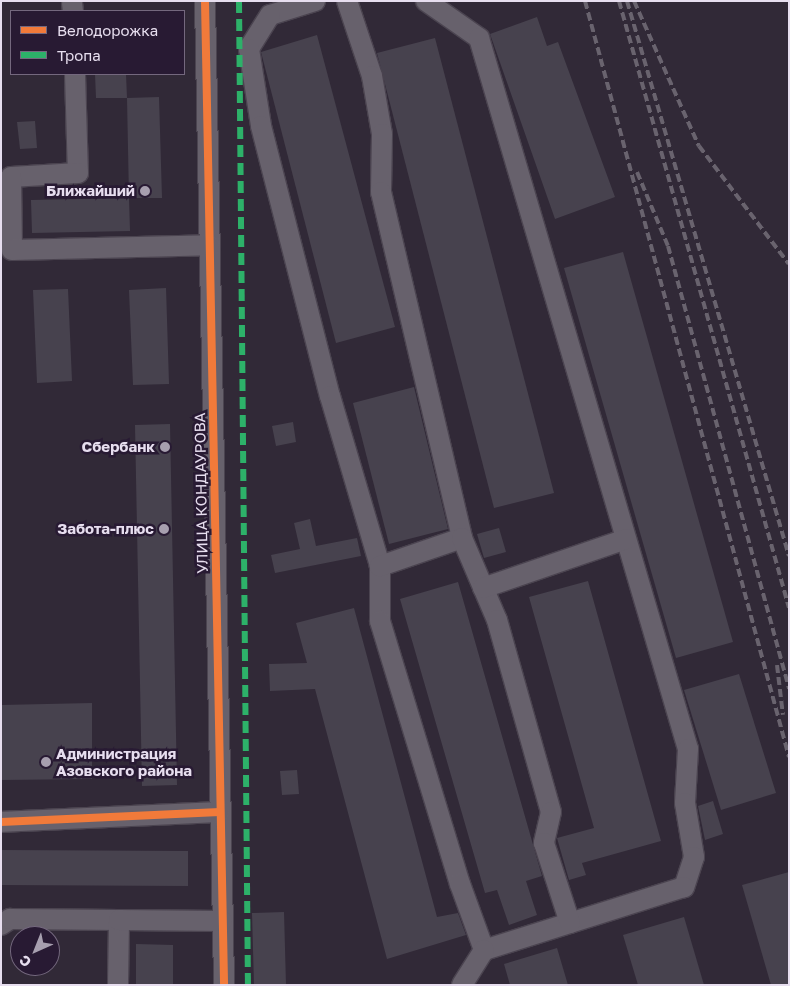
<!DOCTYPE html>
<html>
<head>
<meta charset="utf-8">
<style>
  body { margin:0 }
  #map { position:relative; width:790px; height:986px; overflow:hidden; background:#312937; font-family:"Golos Text",sans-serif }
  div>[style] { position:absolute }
  .building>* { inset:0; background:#47424e }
  .roads { filter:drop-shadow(1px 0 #4b4450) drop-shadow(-1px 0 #4b4450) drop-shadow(0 1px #4b4450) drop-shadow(0 -1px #4b4450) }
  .minor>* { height:20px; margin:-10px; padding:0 10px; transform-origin:10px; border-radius:10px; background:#67616c }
  .rail>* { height:4px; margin-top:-2px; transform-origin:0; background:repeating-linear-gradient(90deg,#69636e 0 8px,transparent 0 12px) }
  .quiet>* { height:6px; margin-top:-3px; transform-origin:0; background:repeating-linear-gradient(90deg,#2db169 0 12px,transparent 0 18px) }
  .cycleway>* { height:8px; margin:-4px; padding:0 4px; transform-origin:4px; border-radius:4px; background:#f17a3a }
  .dots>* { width:14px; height:14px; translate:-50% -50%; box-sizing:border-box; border:2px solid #281a33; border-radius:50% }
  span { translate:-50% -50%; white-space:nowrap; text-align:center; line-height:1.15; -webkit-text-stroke:5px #281a33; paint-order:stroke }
  .poi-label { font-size:15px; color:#e7deef; font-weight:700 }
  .right { translate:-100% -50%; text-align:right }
  .left { translate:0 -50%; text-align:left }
  .street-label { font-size:15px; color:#e7deef }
  .frame { position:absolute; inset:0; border:2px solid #e7deef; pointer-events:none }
  .legend { position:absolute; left:10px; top:10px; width:175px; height:65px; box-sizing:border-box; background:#281a33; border:1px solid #74687e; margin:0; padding:6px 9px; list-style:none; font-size:15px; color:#e7deef }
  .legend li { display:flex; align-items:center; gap:10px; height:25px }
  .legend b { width:25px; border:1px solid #74687e }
  .north { position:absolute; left:10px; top:926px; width:50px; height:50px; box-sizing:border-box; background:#281a33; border:1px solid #74687e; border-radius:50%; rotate:224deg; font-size:14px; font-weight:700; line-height:20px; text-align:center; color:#e7deef }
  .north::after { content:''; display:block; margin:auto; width:18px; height:22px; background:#a79faf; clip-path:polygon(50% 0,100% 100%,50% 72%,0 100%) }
</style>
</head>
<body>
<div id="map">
  <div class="building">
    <div style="clip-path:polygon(537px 17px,547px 46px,558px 42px,615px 197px,555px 219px,490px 34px)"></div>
    <div style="clip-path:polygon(317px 35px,395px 327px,336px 343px,261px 52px)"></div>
    <div style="clip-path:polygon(435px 38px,554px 493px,494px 508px,377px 53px)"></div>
    <div style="clip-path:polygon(95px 74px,126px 74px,127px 98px,96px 98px)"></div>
    <div style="clip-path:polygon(159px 97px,162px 198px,129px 198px,127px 98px)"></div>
    <div style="clip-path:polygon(35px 121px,37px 148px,20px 149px,17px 122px)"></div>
    <div style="clip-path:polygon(129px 198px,130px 231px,32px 233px,31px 200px)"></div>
    <div style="clip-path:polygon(623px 252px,733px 642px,676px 658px,564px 268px)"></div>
    <div style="clip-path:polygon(166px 288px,169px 384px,133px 385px,129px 290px)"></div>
    <div style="clip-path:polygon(68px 289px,72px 381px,37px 383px,33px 290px)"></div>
    <div style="clip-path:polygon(414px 387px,448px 529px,389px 544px,353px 403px)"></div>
    <div style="clip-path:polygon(293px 422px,296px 442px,276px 446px,272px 426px)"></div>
    <div style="clip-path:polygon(170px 424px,177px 785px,142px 786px,135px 425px)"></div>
    <div style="clip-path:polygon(310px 519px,316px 546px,357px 538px,361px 556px,275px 573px,271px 555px,300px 549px,294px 523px)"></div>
    <div style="clip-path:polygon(499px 528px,506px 552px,484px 558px,477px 534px)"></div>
    <div style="clip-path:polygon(588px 581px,661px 841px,582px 863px,586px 875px,569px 880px,557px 838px,594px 828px,529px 597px)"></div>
    <div style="clip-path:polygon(458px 582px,542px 876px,526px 881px,537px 915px,509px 925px,497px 890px,485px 893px,400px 599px)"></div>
    <div style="clip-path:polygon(354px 608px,437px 917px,458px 913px,466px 935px,387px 959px,315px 689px,270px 691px,269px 664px,307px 663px,296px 623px)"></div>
    <div style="clip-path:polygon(739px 674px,776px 793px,721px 810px,684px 690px)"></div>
    <div style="clip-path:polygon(92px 703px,92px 779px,1px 780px,1px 705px)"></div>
    <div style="clip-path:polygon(297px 770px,299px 794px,282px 795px,280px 771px)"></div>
    <div style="clip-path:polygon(713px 801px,723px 834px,705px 840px,698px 806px)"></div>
    <div style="clip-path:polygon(1px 850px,188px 851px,188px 886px,1px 885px)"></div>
    <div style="clip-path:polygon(789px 872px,789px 985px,771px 985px,742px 885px)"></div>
    <div style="clip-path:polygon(284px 912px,286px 985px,254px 985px,252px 913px)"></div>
    <div style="clip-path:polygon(684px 917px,704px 985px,638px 985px,623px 935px)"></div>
    <div style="clip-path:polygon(136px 944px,173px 945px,173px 985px,136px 985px)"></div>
    <div style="clip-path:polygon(557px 948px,568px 985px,510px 985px,504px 964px)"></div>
  </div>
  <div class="roads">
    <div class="minor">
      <div style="left:205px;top:1px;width:984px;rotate:88.89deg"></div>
      <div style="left:315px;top:1px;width:47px;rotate:162.7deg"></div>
      <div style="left:270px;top:15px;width:40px;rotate:122deg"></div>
      <div style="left:249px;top:49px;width:78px;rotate:81.1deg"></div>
      <div style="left:261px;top:126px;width:279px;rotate:75.7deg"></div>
      <div style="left:330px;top:396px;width:177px;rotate:73.6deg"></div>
      <div style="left:380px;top:566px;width:55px;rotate:90deg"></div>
      <div style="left:380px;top:621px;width:275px;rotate:73.1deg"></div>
      <div style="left:460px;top:884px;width:70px;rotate:70deg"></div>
      <div style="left:347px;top:1px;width:79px;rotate:71.6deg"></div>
      <div style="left:372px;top:76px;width:59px;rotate:80.2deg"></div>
      <div style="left:382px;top:134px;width:58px;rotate:91deg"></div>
      <div style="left:381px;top:192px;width:355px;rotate:76.8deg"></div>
      <div style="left:462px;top:538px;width:87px;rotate:161.1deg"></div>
      <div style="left:426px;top:1px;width:65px;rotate:34.9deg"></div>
      <div style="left:479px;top:38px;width:741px;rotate:73.62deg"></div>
      <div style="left:688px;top:749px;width:54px;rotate:93.2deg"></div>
      <div style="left:685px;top:803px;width:55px;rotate:80.5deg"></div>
      <div style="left:694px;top:857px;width:32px;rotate:108deg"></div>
      <div style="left:684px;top:887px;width:210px;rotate:162.5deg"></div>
      <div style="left:484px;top:950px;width:41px;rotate:122.2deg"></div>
      <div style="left:72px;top:3px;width:8px;rotate:83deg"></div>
      <div style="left:75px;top:74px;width:99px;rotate:88.3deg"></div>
      <div style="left:78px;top:173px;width:67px;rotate:176.6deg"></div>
      <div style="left:11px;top:177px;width:73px;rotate:89.2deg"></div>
      <div style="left:12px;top:250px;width:198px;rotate:-1.4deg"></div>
      <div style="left:462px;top:538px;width:89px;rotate:66.9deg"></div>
      <div style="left:497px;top:620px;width:199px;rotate:74.3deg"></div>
      <div style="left:551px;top:812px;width:32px;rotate:103deg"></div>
      <div style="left:544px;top:843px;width:84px;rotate:72deg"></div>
      <div style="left:483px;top:588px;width:151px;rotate:-18.9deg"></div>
      <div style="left:1px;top:822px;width:219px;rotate:-2.6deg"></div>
      <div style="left:1px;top:925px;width:11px;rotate:-34deg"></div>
      <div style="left:10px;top:919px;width:109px;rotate:0.5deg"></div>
      <div style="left:118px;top:985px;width:65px;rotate:-89.1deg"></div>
      <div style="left:119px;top:920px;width:103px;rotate:0.6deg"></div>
    </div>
  </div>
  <div class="rail">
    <div style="left:585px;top:1px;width:783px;rotate:74.9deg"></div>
    <div style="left:619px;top:1px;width:630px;rotate:74.35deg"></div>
    <div style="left:627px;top:1px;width:578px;rotate:73.73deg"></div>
    <div style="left:634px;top:1px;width:159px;rotate:65.9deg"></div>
    <div style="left:699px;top:146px;width:148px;rotate:52.7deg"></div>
    <div style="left:637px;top:172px;width:80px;rotate:67.3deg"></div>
    <div style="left:668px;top:246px;width:459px;rotate:74.7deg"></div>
    <div style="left:777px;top:665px;width:50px;rotate:83.2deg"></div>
  </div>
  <div class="quiet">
    <div style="left:239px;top:1px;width:984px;rotate:89.48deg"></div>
  </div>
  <div class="cycleway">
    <div style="left:205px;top:1px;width:984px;rotate:88.89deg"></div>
    <div style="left:1px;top:822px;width:219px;rotate:-2.6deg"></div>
  </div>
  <div class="dots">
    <div style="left:145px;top:191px;background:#a79faf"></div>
    <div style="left:165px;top:447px;background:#a79faf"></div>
    <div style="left:164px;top:529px;background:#a79faf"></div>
    <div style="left:46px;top:762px;background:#a79faf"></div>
  </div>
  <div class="poi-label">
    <span class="right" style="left:135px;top:191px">Ближайший</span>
    <span class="right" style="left:155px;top:447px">Сбербанк</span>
    <span class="right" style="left:154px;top:529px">Забота-плюс</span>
    <span class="left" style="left:56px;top:762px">Администрация<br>Азовского района</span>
  </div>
  <div class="street-label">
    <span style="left:201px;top:493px;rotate:-91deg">УЛИЦА КОНДАУРОВА</span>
  </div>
  <div class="frame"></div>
  <ul class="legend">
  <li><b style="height:6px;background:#f17a3a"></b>Велодорожка</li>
  <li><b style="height:6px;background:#2db169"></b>Тропа</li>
  </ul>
  <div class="north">С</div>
</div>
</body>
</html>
